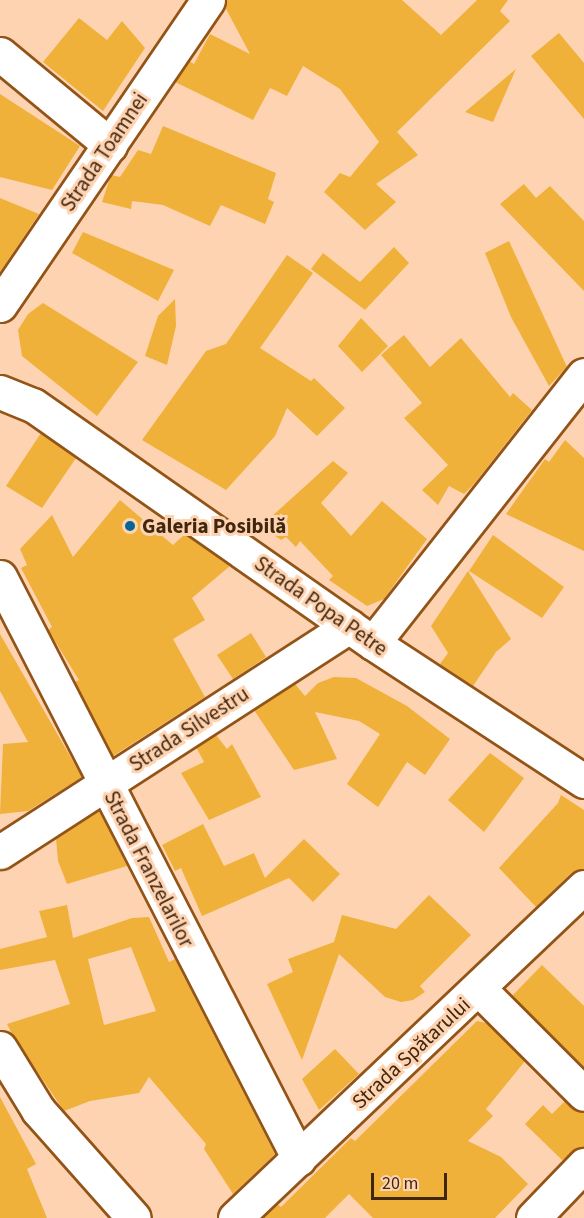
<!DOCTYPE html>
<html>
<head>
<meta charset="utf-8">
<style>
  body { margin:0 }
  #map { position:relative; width:584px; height:1218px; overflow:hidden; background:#fed3b1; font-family:"Source Sans 3",sans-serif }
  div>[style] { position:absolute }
  .building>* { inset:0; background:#efb13a }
  .roads { filter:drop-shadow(2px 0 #935417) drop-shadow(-2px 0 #935417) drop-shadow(0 2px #935417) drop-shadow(0 -2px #935417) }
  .minor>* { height:33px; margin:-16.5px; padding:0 16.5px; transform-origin:16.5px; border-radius:16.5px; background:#fff }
  .dots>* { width:16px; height:16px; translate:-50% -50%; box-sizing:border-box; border:3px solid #fed3b1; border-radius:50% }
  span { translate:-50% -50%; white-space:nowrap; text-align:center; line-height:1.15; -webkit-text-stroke:6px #fed3b1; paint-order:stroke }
  .street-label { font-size:21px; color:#41260e }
  .poi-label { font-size:21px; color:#41260e; font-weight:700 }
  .left { translate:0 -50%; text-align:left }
  .scale { position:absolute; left:371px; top:1173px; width:76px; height:27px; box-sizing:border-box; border:3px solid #41260e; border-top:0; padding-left:8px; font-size:18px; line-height:21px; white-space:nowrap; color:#41260e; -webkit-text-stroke:4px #fed3b1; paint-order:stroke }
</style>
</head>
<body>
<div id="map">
  <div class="building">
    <div style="clip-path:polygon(227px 0,402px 0,441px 35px,477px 0,508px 0,500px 11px,510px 21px,397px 132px,418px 155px,376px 184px,396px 202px,365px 230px,324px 192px,340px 173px,350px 177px,379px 142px,340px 89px,303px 66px,287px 96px,270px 88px,253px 120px,175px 82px,189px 61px,194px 64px,210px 34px,250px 54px,225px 7px)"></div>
    <div style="clip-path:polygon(79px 18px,107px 40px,122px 21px,145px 48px,103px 111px,43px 62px)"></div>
    <div style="clip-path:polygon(559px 33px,584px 63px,584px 119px,531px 56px)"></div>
    <div style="clip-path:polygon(516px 69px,493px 122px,465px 112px)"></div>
    <div style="clip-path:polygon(0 94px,80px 146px,52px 190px,0 177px)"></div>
    <div style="clip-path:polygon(163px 126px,276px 173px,268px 199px,274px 202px,265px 224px,221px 205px,210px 226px,163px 205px,132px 201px,131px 209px,102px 202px,111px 175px,120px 177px,138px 150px,151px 154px)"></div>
    <div style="clip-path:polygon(524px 184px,536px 198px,550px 186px,584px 221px,584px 291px,500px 204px)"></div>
    <div style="clip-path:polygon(0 198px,39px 214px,0 272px)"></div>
    <div style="clip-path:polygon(83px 232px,174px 270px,158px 301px,72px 253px)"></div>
    <div style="clip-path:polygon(509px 241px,567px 367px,549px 386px,511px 317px,485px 253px)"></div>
    <div style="clip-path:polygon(394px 247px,409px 263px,365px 310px,311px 269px,323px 253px,360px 282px)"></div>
    <div style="clip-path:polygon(287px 255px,313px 273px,260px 348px,311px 381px,314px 378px,345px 408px,317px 436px,287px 408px,275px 436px,226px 490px,142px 440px,206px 351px,226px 344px)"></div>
    <div style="clip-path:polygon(175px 299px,176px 326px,167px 365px,145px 356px,158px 316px)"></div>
    <div style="clip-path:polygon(43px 303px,138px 362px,97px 416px,22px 356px,18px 330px,28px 314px)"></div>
    <div style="clip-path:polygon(361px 318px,388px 346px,362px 372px,338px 346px)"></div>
    <div style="clip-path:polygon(404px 335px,430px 367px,461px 338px,510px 397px,513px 393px,532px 410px,474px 484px,464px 494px,449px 486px,438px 505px,422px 490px,448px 465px,404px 418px,422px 403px,381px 355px)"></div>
    <div style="clip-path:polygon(41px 433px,76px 458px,42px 508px,6px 486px)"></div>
    <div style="clip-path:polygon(565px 440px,584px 458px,584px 551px,506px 514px,545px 459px,549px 462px)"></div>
    <div style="clip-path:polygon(333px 461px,348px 473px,321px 503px,351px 536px,382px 501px,427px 539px,384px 599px,367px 606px,329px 580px,333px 576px,300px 541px,296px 547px,286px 537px,281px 540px,261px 526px)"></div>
    <div style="clip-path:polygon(120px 500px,173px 545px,185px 534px,230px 566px,192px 598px,205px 620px,173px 639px,205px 697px,113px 756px,75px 682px,79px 680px,48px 630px,52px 627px,21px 568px,27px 565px,20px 549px,52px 515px,73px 557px)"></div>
    <div style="clip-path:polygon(493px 535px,564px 587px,542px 618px,469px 571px)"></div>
    <div style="clip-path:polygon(468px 571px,511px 639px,496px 652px,473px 686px,440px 664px,448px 653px,431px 626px)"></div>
    <div style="clip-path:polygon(251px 633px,266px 657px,233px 679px,217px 655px)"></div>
    <div style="clip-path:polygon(0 634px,82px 777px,28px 811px,0 814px,3px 744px,28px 742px,0 691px)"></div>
    <div style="clip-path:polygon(334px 677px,356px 678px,407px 706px,450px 739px,425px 775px,407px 762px,378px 807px,347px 784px,380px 734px,359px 721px,315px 712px,337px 759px,294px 770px,254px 710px,295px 684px,305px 696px,318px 683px)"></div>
    <div style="clip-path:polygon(216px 735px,227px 749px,232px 744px,261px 797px,209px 820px,181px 773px,204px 762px,196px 747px)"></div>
    <div style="clip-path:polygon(490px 753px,524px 778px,484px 832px,448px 800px)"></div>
    <div style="clip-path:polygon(561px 795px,584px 810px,584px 869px,571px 873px,536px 907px,499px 868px,558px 803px)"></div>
    <div style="clip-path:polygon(99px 810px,127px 866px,67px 884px,58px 861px,56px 838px)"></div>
    <div style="clip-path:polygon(203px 824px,224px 866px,254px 853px,265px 878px,304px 839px,340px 874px,313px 902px,289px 878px,202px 916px,181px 868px,175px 871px,162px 845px)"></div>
    <div style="clip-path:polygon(429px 895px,471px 935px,420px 986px,425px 992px,413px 1000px,401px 1002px,385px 997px,339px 954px,302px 1060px,267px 984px,293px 972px,288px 959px,334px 942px,342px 915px,396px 929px)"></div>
    <div style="clip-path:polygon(evenodd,67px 905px,73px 938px,132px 918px,149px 917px,169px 962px,175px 959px,275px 1154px,233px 1194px,204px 1149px,206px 1144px,149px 1077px,139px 1093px,90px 1101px,64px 1111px,13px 1036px,7px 1024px,70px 1004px,55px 960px,0 970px,0 949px,47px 937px,39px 911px,67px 905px,131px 947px,156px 1011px,104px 1025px,88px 959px,131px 947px)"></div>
    <div style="clip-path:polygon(542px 965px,584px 1006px,584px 1067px,512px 996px)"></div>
    <div style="clip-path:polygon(477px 1021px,486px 1023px,525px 1061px,486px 1109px,493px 1116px,468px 1141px,501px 1157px,528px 1184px,495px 1218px,373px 1218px,349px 1194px,325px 1218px,262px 1218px,277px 1204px,281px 1207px,351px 1138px,355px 1141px)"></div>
    <div style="clip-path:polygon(335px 1049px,359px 1074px,319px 1110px,302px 1079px)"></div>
    <div style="clip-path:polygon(0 1097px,36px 1164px,27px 1169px,47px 1218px,0 1218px)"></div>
    <div style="clip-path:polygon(565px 1101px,584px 1112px,584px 1147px,562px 1160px,525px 1124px,543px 1105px,552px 1114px)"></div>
  </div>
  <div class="roads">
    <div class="minor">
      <div style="left:0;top:54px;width:143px;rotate:39.6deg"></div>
      <div style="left:0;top:305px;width:369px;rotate:-55.7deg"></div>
      <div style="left:0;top:392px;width:35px;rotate:22deg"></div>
      <div style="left:33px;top:405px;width:415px;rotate:35deg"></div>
      <div style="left:373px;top:643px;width:252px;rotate:33.2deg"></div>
      <div style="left:0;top:577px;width:654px;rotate:62.81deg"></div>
      <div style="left:373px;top:643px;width:341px;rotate:-51.8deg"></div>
      <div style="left:0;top:852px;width:416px;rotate:-32.9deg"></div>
      <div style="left:479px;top:989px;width:148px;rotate:45deg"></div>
      <div style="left:0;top:1048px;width:73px;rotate:58.5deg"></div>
      <div style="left:38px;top:1110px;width:144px;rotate:48.4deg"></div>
      <div style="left:235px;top:1218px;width:481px;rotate:-43.5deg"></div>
      <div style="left:533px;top:1218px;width:74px;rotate:-46.1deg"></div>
    </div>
  </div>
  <div class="dots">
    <div style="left:130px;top:526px;background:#056594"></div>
  </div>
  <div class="street-label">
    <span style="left:104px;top:152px;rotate:-56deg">Strada Toamnei</span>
    <span style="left:321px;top:606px;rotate:35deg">Strada Popa Petre</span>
    <span style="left:189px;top:729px;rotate:-33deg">Strada Silvestru</span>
    <span style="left:149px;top:869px;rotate:63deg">Strada Franzelarilor</span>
    <span style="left:411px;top:1053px;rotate:-43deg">Strada Spătarului</span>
  </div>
  <div class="poi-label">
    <span class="left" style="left:142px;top:526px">Galeria Posibilă</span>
  </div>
  <div class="scale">20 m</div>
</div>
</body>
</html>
